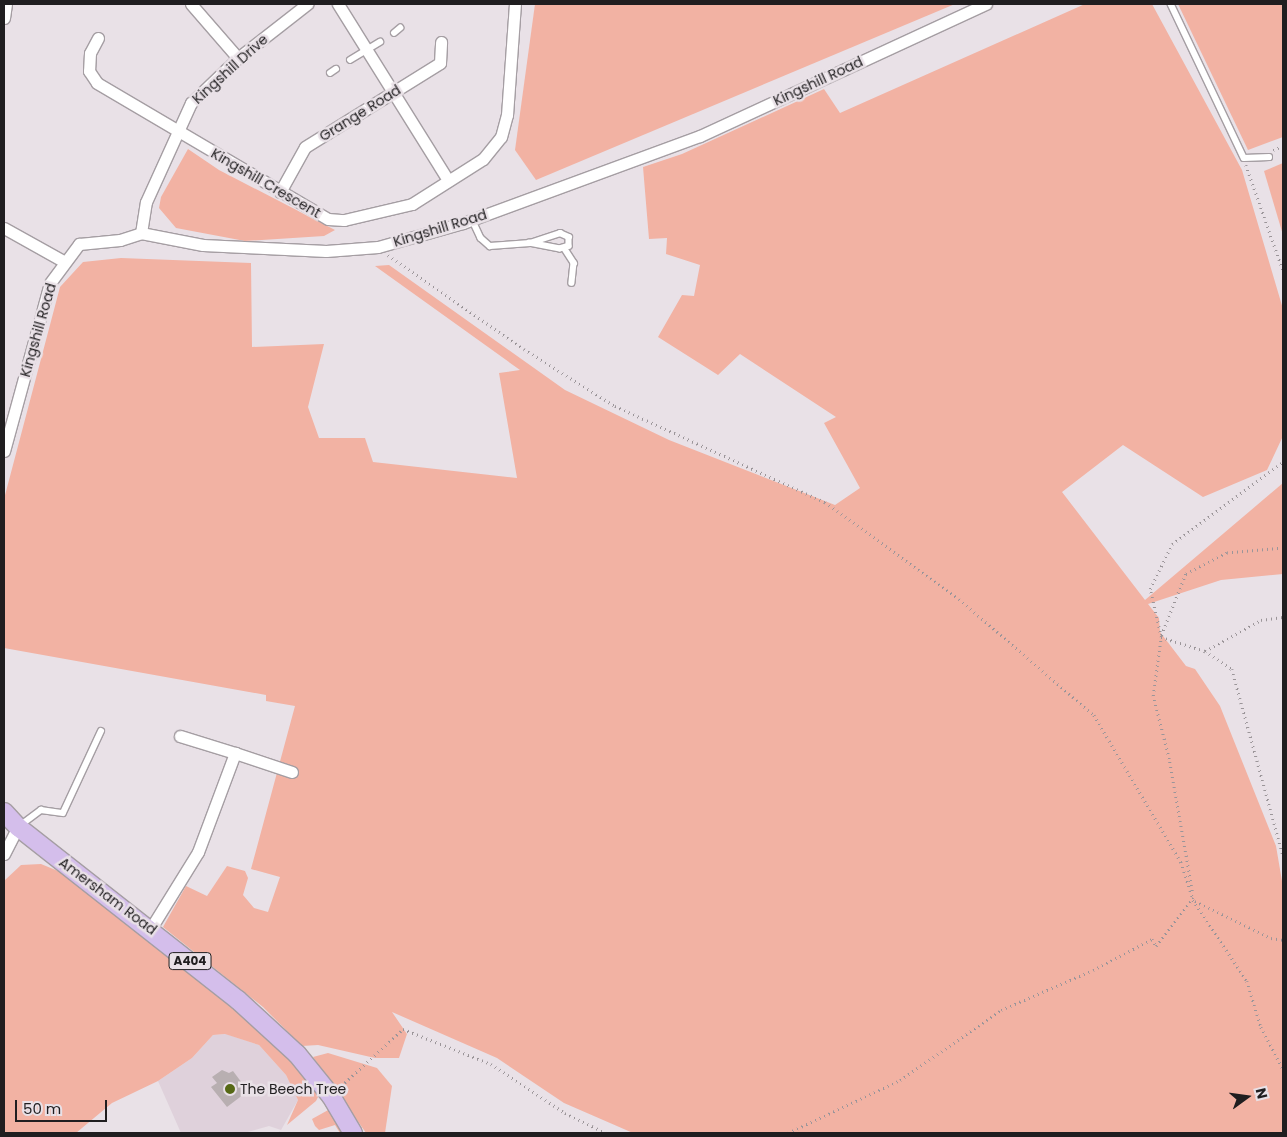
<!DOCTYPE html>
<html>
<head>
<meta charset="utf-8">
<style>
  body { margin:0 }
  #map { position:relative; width:1287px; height:1137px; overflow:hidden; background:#e9e1e7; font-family:Poppins,sans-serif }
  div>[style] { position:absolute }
  .built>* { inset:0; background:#dfd1db }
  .green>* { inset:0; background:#f2b2a3 }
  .building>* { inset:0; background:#b8afb1 }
  .path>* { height:2.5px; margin-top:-1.25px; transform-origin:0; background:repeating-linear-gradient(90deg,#9b9599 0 1px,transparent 0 5px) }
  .roads { filter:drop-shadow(1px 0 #a59ea3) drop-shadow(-1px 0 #a59ea3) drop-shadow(0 1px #a59ea3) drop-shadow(0 -1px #a59ea3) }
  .lane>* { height:5.5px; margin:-2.75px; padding:0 2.75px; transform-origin:2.75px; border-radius:2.75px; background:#fff }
  .street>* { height:11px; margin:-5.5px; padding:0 5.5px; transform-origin:5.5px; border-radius:5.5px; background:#fff }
  .primary>* { height:18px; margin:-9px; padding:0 9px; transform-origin:9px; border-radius:9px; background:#d4beeb }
  .dots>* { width:14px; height:14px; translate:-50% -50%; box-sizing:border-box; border:2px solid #e9e1e7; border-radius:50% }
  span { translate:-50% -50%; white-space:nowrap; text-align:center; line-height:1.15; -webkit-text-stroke:5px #e9e1e7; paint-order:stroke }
  .shield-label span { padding:1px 4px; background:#e9e1e7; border:1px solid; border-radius:4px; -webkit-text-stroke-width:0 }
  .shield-label { font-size:12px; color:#201e20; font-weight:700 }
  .street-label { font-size:14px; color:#201e20 }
  .poi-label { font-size:14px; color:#201e20 }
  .left { translate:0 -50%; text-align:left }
  .frame { position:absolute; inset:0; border:5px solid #201e20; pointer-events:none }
  .north { position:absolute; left:1222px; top:1072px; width:50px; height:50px; -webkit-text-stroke:4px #e9e1e7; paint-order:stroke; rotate:76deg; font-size:14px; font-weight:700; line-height:20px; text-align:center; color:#201e20 }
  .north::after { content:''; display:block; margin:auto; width:18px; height:22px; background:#201e20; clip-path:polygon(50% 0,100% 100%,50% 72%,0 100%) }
  .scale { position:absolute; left:15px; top:1100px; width:92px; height:22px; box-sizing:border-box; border:2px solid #201e20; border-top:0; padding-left:6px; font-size:15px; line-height:18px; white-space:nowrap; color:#201e20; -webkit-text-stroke:4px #e9e1e7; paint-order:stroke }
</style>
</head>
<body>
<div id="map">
  <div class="built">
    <div style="clip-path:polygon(226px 1034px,259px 1045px,286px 1075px,298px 1100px,281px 1130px,269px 1126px,244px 1133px,181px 1133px,158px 1081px,192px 1058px,213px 1035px)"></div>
  </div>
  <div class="green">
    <div style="clip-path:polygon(535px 4px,955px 4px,536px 180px,515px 150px)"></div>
    <div style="clip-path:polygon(1085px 4px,1152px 4px,1242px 170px,1283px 309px,1283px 436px,1267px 470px,1203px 497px,1123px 445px,1062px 492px,1145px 600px,1283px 483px,1283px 574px,1221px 580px,1148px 604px,1159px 618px,1160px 632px,1186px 666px,1195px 669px,1220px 706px,1276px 846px,1283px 887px,1283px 1133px,633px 1133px,564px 1103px,497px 1058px,392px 1012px,407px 1034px,399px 1058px,375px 1058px,318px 1045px,302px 1046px,263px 1007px,163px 927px,186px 886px,207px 896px,227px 866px,245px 871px,248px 878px,243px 895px,254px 908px,268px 912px,280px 877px,251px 869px,295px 706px,266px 701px,266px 695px,4px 648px,4px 499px,60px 287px,83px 262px,121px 258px,251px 263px,252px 347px,324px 344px,308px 407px,319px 438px,365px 438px,373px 462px,517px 478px,499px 373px,520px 370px,375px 266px,389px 265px,565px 390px,669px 440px,835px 505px,860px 488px,824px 423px,836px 417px,740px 354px,718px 375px,658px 337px,682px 295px,694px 296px,700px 265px,666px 254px,667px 238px,649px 239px,643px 167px,682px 154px,824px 89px,840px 113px)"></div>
    <div style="clip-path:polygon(1178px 4px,1283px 4px,1283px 137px,1248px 150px)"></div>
    <div style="clip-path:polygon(188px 149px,219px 170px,335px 230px,324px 236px,245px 241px,176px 228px,159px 208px,161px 197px)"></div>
    <div style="clip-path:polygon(1283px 163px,1283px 235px,1264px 171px)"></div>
    <div style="clip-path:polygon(41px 864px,58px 871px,94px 897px,239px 1012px,299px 1069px,319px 1095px,316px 1101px,287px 1125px,298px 1100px,286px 1075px,259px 1045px,225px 1034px,213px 1035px,192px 1058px,158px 1081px,112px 1103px,76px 1133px,4px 1133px,4px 881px,21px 865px)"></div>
    <div style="clip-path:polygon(328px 1053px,377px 1068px,392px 1086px,385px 1133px,366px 1133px,313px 1057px)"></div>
    <div style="clip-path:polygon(330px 1109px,345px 1133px,340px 1133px,335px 1125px,319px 1130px,315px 1126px,312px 1119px)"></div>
  </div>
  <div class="building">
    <div style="clip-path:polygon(222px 1070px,229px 1073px,233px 1071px,248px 1091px,227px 1107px,211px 1087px,217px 1083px,212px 1077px)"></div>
  </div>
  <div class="path">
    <div style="left:1273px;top:150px;width:11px;rotate:-22deg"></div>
    <div style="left:1246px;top:165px;width:111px;rotate:70.6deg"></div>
    <div style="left:388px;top:255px;width:165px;rotate:34.7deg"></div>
    <div style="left:524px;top:349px;width:107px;rotate:32.1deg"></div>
    <div style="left:615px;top:406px;width:231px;rotate:24.6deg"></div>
    <div style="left:825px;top:502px;width:165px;rotate:35.9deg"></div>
    <div style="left:959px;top:599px;width:178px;rotate:40.7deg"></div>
    <div style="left:1094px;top:715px;width:171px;rotate:59.4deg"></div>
    <div style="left:1181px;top:862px;width:40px;rotate:72deg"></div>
    <div style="left:1193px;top:900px;width:97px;rotate:56.3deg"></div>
    <div style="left:1247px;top:981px;width:48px;rotate:73.1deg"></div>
    <div style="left:1261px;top:1027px;width:47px;rotate:62.4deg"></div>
    <div style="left:1283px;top:548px;width:56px;rotate:174.9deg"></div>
    <div style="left:1227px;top:553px;width:46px;rotate:152.9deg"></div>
    <div style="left:1186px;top:574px;width:68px;rotate:111.6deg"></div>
    <div style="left:1161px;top:637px;width:46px;rotate:17.7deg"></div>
    <div style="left:1205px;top:651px;width:64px;rotate:-29deg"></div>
    <div style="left:1261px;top:620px;width:22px;rotate:-8deg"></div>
    <div style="left:1205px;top:651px;width:32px;rotate:34deg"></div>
    <div style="left:1232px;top:669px;width:193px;rotate:74.7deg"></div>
    <div style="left:1192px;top:891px;width:134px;rotate:-99.9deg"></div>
    <div style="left:1169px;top:759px;width:65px;rotate:-104.3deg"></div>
    <div style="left:1153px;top:696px;width:60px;rotate:-82.3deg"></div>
    <div style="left:1161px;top:637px;width:49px;rotate:-102.9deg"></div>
    <div style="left:1150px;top:589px;width:50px;rotate:-63.9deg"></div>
    <div style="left:1172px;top:544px;width:138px;rotate:-36.5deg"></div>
    <div style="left:1195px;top:901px;width:85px;rotate:26deg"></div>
    <div style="left:1271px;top:938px;width:12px;rotate:9deg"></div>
    <div style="left:341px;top:1086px;width:84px;rotate:-42.6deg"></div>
    <div style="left:403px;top:1029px;width:95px;rotate:21.7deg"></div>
    <div style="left:491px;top:1064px;width:89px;rotate:33.5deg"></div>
    <div style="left:565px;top:1113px;width:46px;rotate:26deg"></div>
    <div style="left:280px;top:1133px;width:1px;rotate:-45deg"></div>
    <div style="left:788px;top:1133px;width:124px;rotate:-25.3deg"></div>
    <div style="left:900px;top:1080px;width:123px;rotate:-34.7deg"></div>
    <div style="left:1001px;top:1010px;width:100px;rotate:-23.5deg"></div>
    <div style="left:1093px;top:970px;width:67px;rotate:-27.7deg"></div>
    <div style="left:1152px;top:939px;width:8px;rotate:60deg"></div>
    <div style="left:1156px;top:946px;width:61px;rotate:-52.4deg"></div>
  </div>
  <div class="roads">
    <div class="lane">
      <div style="left:1171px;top:4px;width:170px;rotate:64.6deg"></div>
      <div style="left:1244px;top:158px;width:25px;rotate:-2deg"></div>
      <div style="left:394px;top:33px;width:8px;rotate:-40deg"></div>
      <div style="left:350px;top:60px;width:35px;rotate:-31deg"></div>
      <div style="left:330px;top:73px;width:7px;rotate:-34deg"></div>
      <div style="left:472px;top:219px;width:21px;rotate:65deg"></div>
      <div style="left:481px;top:238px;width:12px;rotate:42deg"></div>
      <div style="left:490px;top:246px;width:40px;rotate:-4.3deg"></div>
      <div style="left:530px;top:243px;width:32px;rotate:-18deg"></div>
      <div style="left:560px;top:233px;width:10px;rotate:24deg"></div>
      <div style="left:569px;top:237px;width:9px;rotate:90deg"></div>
      <div style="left:569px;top:246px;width:9px;rotate:162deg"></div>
      <div style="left:560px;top:249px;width:31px;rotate:-169deg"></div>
      <div style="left:565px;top:249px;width:17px;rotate:57deg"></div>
      <div style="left:574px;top:263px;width:20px;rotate:96deg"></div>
      <div style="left:21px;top:825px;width:25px;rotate:-37deg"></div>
      <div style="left:41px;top:810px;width:22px;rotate:8deg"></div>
      <div style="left:63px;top:813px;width:90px;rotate:-65.1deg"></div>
    </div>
    <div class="street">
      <div style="left:191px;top:4px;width:72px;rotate:49deg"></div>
      <div style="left:338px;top:4px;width:208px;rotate:58deg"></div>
      <div style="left:4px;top:18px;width:14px;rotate:-82deg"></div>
      <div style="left:98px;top:38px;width:17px;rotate:118deg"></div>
      <div style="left:90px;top:53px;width:18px;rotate:93deg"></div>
      <div style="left:89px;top:71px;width:14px;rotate:56deg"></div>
      <div style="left:97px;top:83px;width:268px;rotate:30.5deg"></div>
      <div style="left:328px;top:219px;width:16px;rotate:4deg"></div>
      <div style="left:344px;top:220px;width:70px;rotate:-13.2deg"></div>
      <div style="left:412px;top:204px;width:84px;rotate:-32.4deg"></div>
      <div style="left:483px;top:159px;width:28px;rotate:-51deg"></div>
      <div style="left:501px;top:137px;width:23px;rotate:-75deg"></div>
      <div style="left:507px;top:115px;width:111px;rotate:-85.9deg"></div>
      <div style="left:280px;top:192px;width:51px;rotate:-60.9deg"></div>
      <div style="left:305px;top:147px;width:159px;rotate:-31.9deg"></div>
      <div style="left:440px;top:63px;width:21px;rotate:-87deg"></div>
      <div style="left:4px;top:228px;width:68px;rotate:29.2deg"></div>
      <div style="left:141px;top:233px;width:31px;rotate:-81deg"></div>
      <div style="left:146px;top:202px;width:109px;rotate:-65.6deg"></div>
      <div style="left:191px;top:103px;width:65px;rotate:-43.8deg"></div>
      <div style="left:238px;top:58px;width:88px;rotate:-38deg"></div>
      <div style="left:4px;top:451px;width:174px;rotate:-74.7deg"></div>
      <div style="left:50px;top:283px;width:49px;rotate:-53.4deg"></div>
      <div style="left:79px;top:244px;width:41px;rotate:-5.6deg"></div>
      <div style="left:120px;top:240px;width:22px;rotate:-18deg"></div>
      <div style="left:141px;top:233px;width:63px;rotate:11deg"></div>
      <div style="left:203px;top:245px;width:123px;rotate:2.8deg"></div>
      <div style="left:326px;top:251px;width:52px;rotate:-4.4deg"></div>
      <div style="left:378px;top:247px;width:88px;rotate:-15.8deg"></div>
      <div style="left:463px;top:223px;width:252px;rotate:-20.2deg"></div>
      <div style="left:700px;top:136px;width:315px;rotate:-24.8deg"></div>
      <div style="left:180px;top:736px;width:58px;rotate:17.2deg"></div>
      <div style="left:4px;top:854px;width:30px;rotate:-63deg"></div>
      <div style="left:151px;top:928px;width:89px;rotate:-58.3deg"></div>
      <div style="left:198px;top:852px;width:106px;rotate:-69.5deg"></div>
      <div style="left:235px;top:753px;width:60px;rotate:18.4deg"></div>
    </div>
    <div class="primary">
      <div style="left:4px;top:812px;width:21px;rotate:47deg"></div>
      <div style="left:18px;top:827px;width:280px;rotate:38.2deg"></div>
      <div style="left:238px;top:1000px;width:80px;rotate:42.5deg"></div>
      <div style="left:297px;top:1054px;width:54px;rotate:51deg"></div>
      <div style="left:331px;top:1096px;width:43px;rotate:59.3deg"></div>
    </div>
  </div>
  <div class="dots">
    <div style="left:230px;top:1089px;background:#566915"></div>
  </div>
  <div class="shield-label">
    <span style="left:190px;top:961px">A404</span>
  </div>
  <div class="street-label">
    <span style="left:230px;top:69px;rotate:-42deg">Kingshill Drive</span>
    <span style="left:818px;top:81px;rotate:-25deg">Kingshill Road</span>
    <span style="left:360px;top:113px;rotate:-32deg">Grange Road</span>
    <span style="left:266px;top:183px;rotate:30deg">Kingshill Crescent</span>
    <span style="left:440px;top:228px;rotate:-17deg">Kingshill Road</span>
    <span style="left:38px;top:330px;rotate:-74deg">Kingshill Road</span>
    <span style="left:108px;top:896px;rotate:37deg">Amersham Road</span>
  </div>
  <div class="poi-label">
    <span class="left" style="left:240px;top:1089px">The Beech Tree</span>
  </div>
  <div class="frame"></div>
  <div class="north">N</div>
  <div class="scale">50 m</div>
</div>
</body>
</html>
